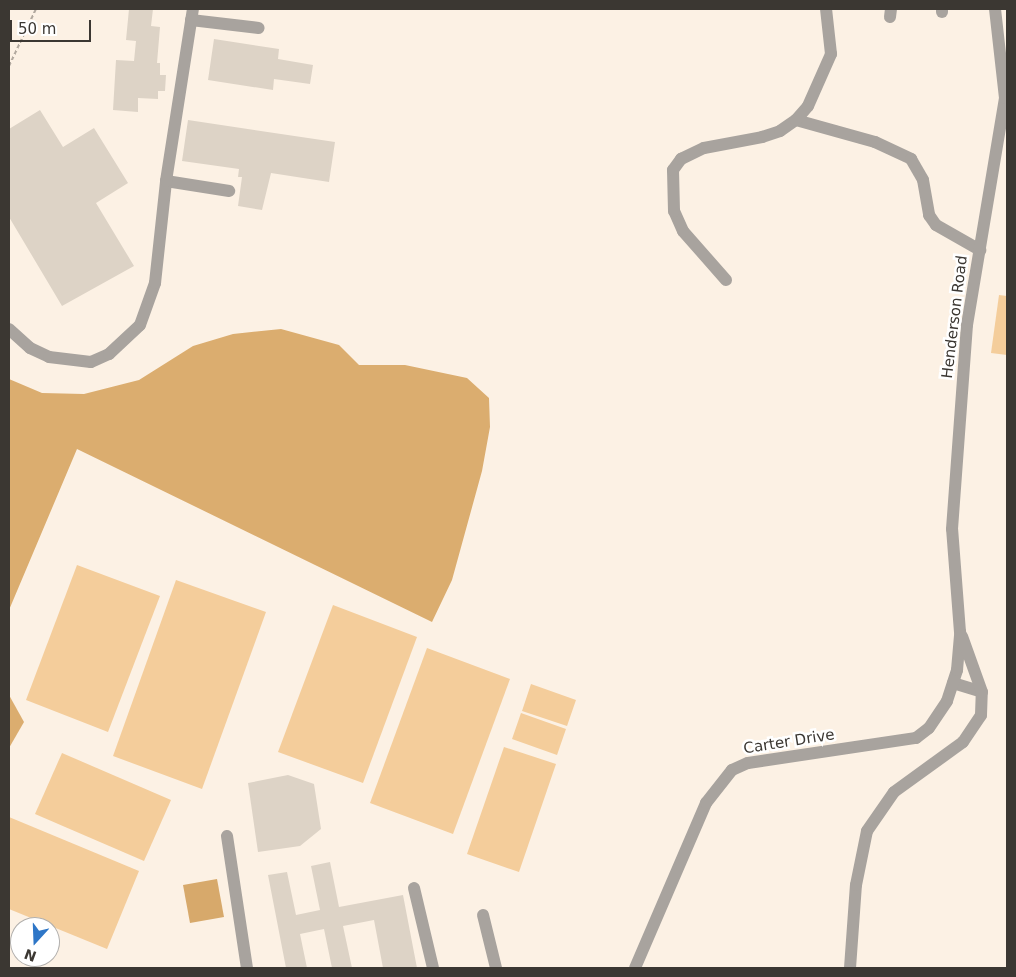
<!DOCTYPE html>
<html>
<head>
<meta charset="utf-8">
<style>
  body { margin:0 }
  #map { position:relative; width:1016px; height:977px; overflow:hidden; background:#fcf1e4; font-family:"DejaVu Sans",sans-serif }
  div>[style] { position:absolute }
  .green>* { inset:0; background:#f4cd9b }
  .forest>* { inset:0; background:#dbad6f }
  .water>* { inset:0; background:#d7a96b }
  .building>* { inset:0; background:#ddd3c6 }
  .path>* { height:2px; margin-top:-1px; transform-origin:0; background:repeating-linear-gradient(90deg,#b2a99f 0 4px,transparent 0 6.5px) }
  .minor>* { height:12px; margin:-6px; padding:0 6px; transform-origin:6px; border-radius:6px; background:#a8a39e }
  span { translate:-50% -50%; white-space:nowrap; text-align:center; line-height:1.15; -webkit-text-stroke:5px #fff; paint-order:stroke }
  .street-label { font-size:15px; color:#3b3732 }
  .frame { position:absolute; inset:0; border:10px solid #3b3732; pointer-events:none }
  .north { position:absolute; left:10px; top:917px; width:50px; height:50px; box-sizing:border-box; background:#fff; border:1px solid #b1afad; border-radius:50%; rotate:200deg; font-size:14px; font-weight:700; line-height:20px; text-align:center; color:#3b3732 }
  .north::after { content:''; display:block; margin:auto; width:18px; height:22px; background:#2e76c7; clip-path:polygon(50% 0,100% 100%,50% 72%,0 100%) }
  .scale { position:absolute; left:10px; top:20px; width:81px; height:22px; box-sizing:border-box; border:2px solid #3b3732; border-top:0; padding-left:6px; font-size:15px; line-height:18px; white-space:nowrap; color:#3b3732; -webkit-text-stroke:4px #fff; paint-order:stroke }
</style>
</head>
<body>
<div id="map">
  <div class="green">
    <div style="clip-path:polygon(999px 295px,1007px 296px,1007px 355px,991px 353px)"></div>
    <div style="clip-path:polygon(77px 565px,160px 596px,108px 732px,26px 700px)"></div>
    <div style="clip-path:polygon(176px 580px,266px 612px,202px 789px,113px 756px)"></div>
    <div style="clip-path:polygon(333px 605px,417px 637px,363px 783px,278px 752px)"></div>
    <div style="clip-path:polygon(427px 648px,510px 679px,453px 834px,370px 803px)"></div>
    <div style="clip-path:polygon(531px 684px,576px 700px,567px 726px,522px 711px)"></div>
    <div style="clip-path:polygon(521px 713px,566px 729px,557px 755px,512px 739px)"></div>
    <div style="clip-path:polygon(504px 747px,556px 764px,519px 872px,467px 854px)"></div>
    <div style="clip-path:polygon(62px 753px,171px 800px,144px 861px,35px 814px)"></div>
    <div style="clip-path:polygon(9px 817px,139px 871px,107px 949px,9px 909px)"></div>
  </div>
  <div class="forest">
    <div style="clip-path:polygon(281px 329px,339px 345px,359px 365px,405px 365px,467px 378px,489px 398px,490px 427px,482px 471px,452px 580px,432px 622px,77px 449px,9px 610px,9px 379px,42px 393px,84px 394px,139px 380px,193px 346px,233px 334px)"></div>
    <div style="clip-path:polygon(9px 695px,24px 722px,9px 748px)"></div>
  </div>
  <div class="water">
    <div style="clip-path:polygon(217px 879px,224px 917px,190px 923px,183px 885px)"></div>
  </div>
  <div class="building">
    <div style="clip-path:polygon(129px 9px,153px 9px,151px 26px,160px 27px,157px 63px,160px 63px,160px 75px,166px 75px,165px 91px,158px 91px,158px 99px,138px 98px,138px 112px,113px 110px,116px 60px,134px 61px,136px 41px,126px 40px)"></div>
    <div style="clip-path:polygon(214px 39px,279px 49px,278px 59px,313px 65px,310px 84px,274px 79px,273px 90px,208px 80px)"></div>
    <div style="clip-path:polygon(40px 110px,63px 147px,94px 128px,128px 183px,96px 203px,134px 266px,62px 306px,9px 217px,9px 129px)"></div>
    <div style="clip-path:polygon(188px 120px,335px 142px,329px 182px,271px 173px,262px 210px,238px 206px,242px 177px,238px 177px,239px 169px,182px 161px)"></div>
    <div style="clip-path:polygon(288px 775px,314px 784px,321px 829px,300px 846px,258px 852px,248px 783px)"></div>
    <div style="clip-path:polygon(330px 862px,339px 907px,403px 895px,417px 968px,383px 968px,374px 920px,343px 926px,352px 968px,332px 968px,324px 929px,300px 934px,307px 968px,286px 968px,268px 875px,287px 872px,296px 915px,320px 910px,311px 866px)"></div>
  </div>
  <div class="path">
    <div style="left:9px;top:66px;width:63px;rotate:-64.7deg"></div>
  </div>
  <div class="minor">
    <div style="left:942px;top:9px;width:3px;rotate:90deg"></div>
    <div style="left:890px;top:17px;width:8px;rotate:-83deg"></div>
    <div style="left:191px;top:20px;width:68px;rotate:6.7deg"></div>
    <div style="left:796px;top:120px;width:82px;rotate:15.6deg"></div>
    <div style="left:875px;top:142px;width:40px;rotate:25deg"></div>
    <div style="left:911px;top:159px;width:24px;rotate:60deg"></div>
    <div style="left:923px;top:180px;width:36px;rotate:80deg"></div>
    <div style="left:929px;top:215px;width:12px;rotate:55deg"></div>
    <div style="left:936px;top:225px;width:51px;rotate:29.6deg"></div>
    <div style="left:166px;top:181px;width:64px;rotate:9deg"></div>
    <div style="left:726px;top:280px;width:65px;rotate:-131.3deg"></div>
    <div style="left:683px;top:231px;width:22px;rotate:-114deg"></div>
    <div style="left:674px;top:211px;width:41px;rotate:-91.4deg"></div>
    <div style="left:673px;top:170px;width:14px;rotate:-54deg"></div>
    <div style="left:681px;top:159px;width:25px;rotate:-26deg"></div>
    <div style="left:704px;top:148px;width:59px;rotate:-10.7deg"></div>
    <div style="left:762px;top:137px;width:19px;rotate:-18deg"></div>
    <div style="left:780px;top:131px;width:19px;rotate:-35deg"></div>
    <div style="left:796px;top:120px;width:18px;rotate:-49deg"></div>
    <div style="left:808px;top:106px;width:57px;rotate:-66.1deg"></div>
    <div style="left:831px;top:54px;width:45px;rotate:-96.3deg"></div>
    <div style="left:9px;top:329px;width:28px;rotate:42deg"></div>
    <div style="left:30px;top:348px;width:21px;rotate:25deg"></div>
    <div style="left:49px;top:357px;width:42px;rotate:6.8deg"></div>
    <div style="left:91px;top:362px;width:20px;rotate:-24deg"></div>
    <div style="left:109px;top:354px;width:42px;rotate:-43.1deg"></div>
    <div style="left:140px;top:325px;width:45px;rotate:-70.3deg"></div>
    <div style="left:155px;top:283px;width:103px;rotate:-83.8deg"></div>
    <div style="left:166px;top:181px;width:174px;rotate:-81.1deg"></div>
    <div style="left:953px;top:683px;width:30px;rotate:17deg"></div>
    <div style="left:227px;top:836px;width:134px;rotate:81.4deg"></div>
    <div style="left:414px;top:888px;width:82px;rotate:76.6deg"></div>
    <div style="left:483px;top:915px;width:55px;rotate:76.2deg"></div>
    <div style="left:635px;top:968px;width:180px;rotate:-66.7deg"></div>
    <div style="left:706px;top:803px;width:42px;rotate:-51.8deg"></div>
    <div style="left:732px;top:770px;width:17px;rotate:-24deg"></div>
    <div style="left:748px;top:763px;width:170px;rotate:-8.5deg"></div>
    <div style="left:916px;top:738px;width:16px;rotate:-38deg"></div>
    <div style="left:929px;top:728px;width:32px;rotate:-56deg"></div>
    <div style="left:947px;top:701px;width:33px;rotate:-72deg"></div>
    <div style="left:957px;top:670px;width:38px;rotate:-85deg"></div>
    <div style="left:960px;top:632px;width:103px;rotate:-94.4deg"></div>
    <div style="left:952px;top:529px;width:205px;rotate:-85.8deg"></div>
    <div style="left:967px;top:325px;width:230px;rotate:-80.5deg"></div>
    <div style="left:1005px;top:98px;width:90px;rotate:-96.4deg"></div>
    <div style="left:850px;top:968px;width:83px;rotate:-85.9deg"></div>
    <div style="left:856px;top:885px;width:55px;rotate:-78.5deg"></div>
    <div style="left:867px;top:831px;width:47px;rotate:-55.3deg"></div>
    <div style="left:894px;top:792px;width:85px;rotate:-35.9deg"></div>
    <div style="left:963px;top:742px;width:32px;rotate:-56deg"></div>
    <div style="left:981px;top:715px;width:23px;rotate:-88deg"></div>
    <div style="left:982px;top:692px;width:59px;rotate:-109.7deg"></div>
  </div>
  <div class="street-label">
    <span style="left:955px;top:317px;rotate:-83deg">Henderson Road</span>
    <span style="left:789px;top:742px;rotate:-9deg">Carter Drive</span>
  </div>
  <div class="frame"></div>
  <div class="north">N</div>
  <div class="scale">50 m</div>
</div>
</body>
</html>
